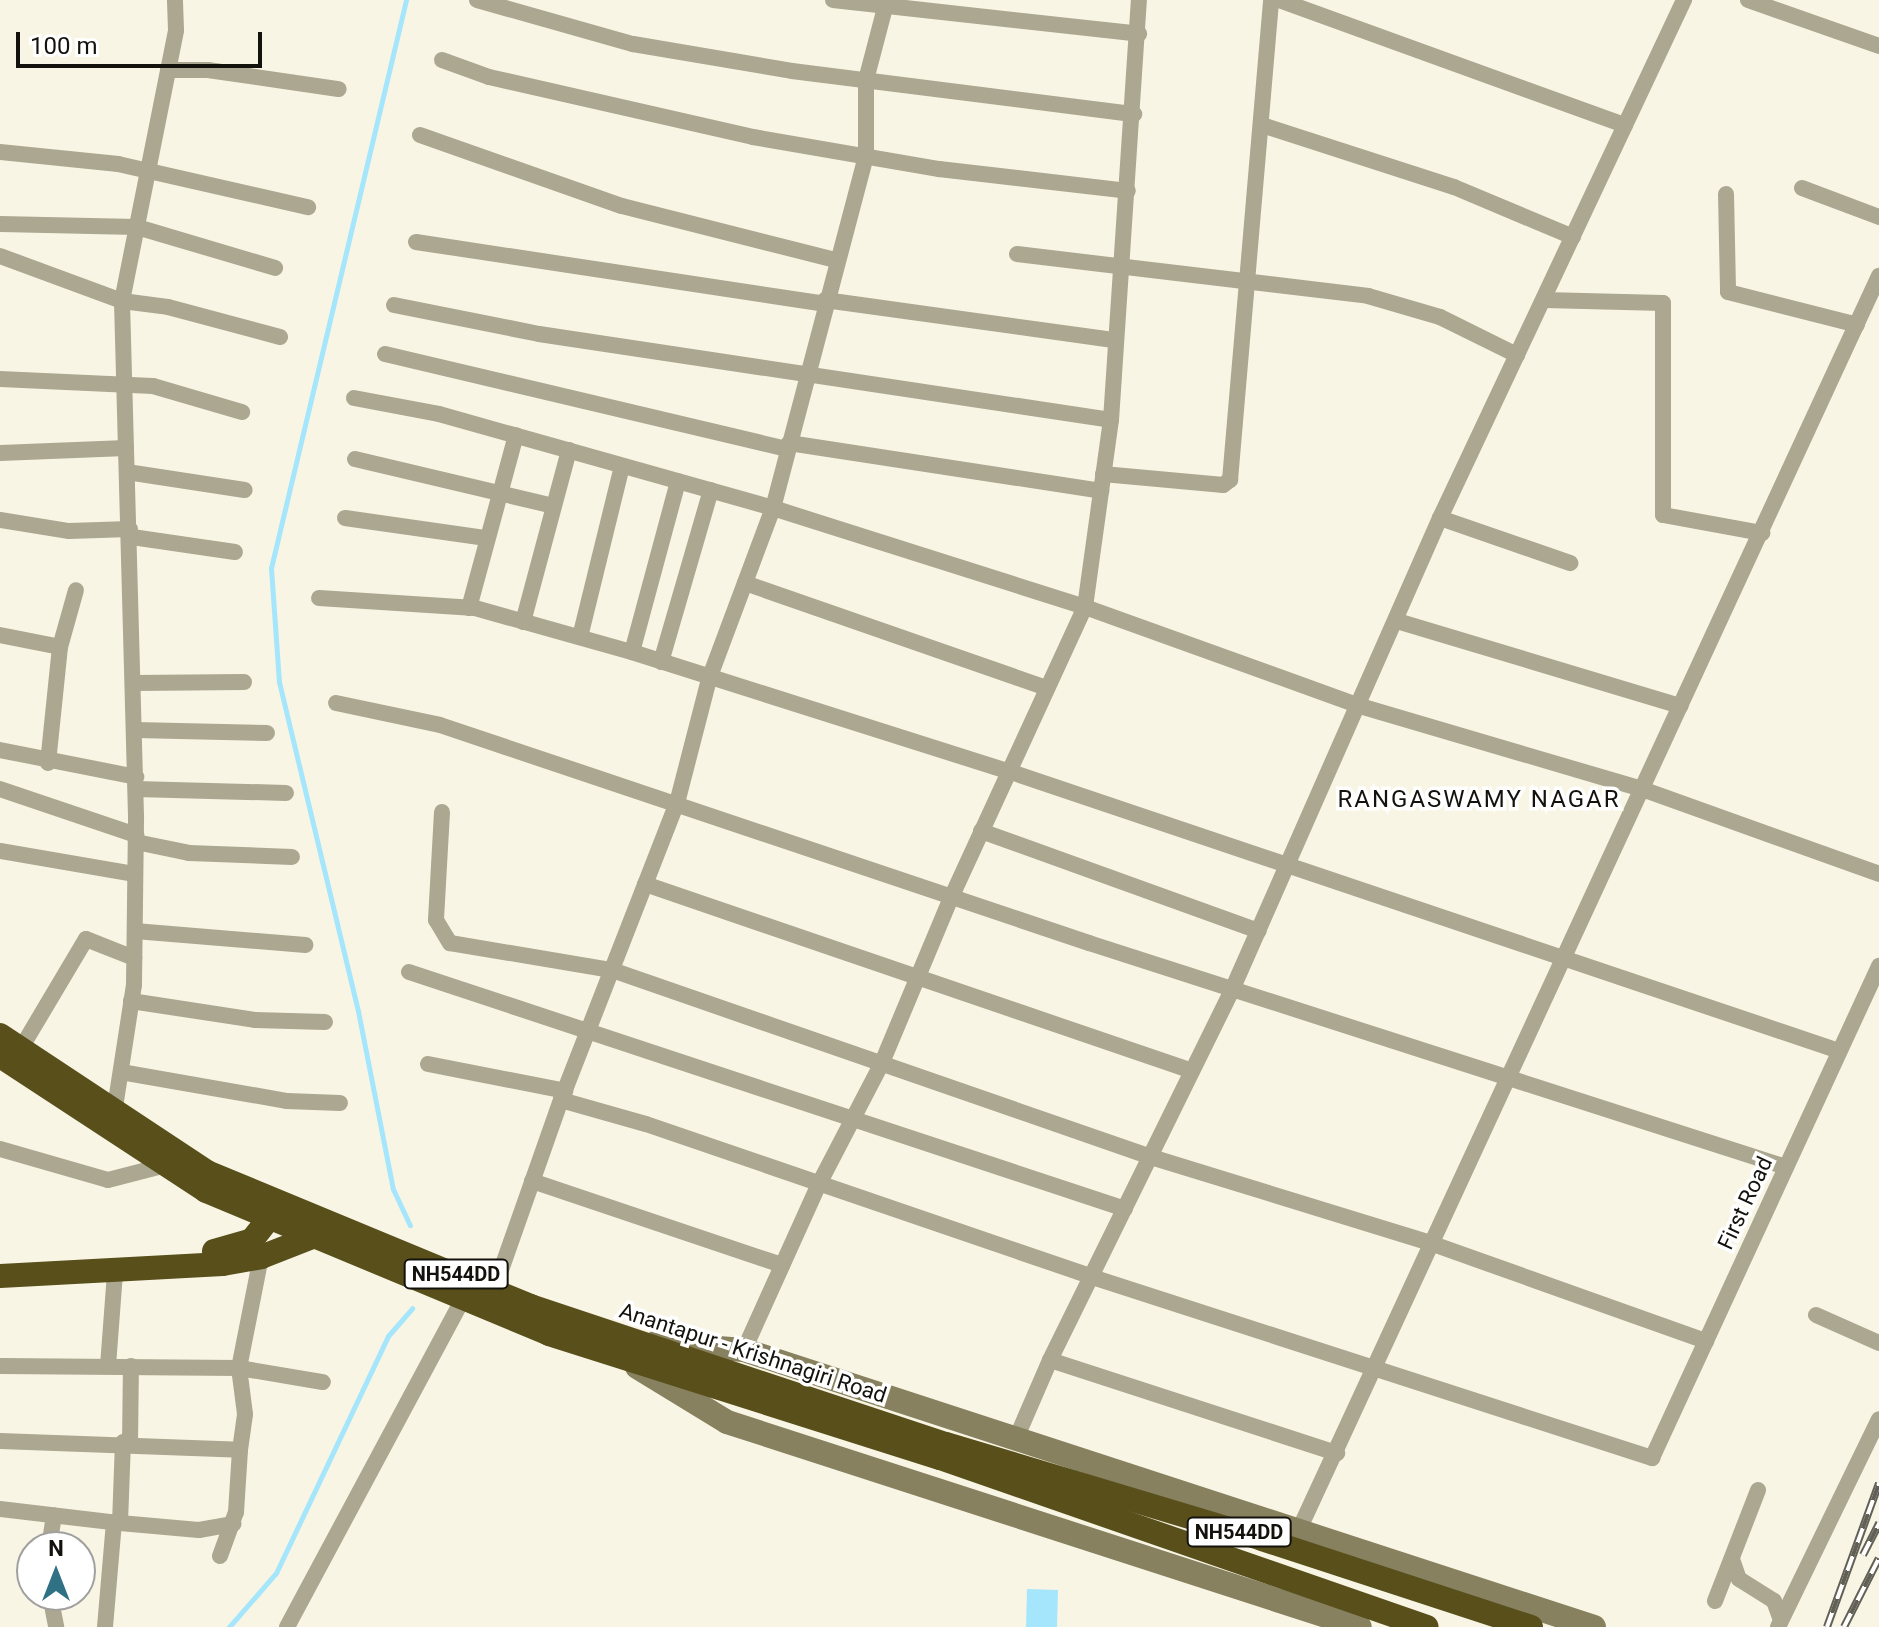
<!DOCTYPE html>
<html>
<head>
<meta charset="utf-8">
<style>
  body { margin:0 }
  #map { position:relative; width:1879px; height:1627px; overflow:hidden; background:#f8f5e4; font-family:Roboto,sans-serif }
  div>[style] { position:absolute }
  .water>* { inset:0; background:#a5e6fd }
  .stream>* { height:5px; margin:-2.5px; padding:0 2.5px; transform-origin:2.5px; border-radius:2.5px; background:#a5e6fd }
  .street>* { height:16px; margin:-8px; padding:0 8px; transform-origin:8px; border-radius:8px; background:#aba790 }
  .secondary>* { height:24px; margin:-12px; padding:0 12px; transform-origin:12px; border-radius:12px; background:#87815f }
  .highway>* { height:24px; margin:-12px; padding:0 12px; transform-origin:12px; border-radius:12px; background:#584f1b }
  .rail>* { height:8px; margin-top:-4px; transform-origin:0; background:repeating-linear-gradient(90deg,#fff 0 15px,#626056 0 30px); box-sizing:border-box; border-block:2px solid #626056 }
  span { translate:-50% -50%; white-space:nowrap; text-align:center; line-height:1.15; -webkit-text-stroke:7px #fff; paint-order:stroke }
  .shield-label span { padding:2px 6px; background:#fff; border:2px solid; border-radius:6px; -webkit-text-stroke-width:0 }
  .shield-label { font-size:20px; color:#13120c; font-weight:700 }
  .street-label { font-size:22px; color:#13120c }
  .neighbourhood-label { font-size:24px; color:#13120c; letter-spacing:2px }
  .north { position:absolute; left:16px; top:1531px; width:80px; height:80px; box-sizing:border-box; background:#fff; border:2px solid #a1a09e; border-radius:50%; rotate:0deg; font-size:22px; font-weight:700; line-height:32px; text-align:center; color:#13120c }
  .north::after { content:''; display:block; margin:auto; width:28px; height:36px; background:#317185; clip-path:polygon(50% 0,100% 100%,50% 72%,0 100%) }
  .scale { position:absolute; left:16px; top:32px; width:246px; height:36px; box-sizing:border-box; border:4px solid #13120c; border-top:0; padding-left:10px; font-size:24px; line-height:28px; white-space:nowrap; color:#13120c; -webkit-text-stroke:6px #fff; paint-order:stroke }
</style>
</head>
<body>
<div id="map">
  <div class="water">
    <div style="clip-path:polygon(1027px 1589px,1058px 1590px,1057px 1627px,1026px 1627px)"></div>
  </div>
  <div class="stream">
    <div style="left:406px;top:0;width:584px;rotate:103.37deg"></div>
    <div style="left:271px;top:568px;width:114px;rotate:86deg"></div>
    <div style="left:279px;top:682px;width:338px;rotate:76.5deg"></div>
    <div style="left:358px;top:1011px;width:181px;rotate:78.9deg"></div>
    <div style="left:393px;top:1189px;width:40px;rotate:65deg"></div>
    <div style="left:229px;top:1627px;width:72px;rotate:-49deg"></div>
    <div style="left:276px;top:1573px;width:262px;rotate:-64.7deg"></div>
    <div style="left:388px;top:1336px;width:37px;rotate:-49deg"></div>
  </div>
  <div class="street">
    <div style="left:477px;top:0;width:162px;rotate:15.8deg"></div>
    <div style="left:633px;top:44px;width:161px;rotate:9.6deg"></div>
    <div style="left:792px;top:71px;width:345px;rotate:7.2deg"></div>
    <div style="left:833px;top:0;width:308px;rotate:6.3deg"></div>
    <div style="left:1279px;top:0;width:368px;rotate:19.9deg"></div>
    <div style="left:1748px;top:0;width:139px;rotate:19.3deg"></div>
    <div style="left:442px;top:60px;width:50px;rotate:19.9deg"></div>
    <div style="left:489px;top:77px;width:271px;rotate:12.8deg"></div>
    <div style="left:753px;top:137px;width:189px;rotate:9.8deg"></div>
    <div style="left:939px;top:169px;width:190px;rotate:6.6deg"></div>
    <div style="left:168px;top:70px;width:40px"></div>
    <div style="left:208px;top:70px;width:132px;rotate:8.3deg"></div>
    <div style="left:1262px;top:125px;width:202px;rotate:17.9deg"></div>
    <div style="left:1454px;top:187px;width:129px;rotate:22.8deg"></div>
    <div style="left:420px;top:135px;width:214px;rotate:19.4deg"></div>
    <div style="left:622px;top:206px;width:221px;rotate:14.2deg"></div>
    <div style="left:0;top:152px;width:119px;rotate:5.8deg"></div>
    <div style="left:118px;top:164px;width:195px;rotate:12.8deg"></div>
    <div style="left:1802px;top:188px;width:82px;rotate:20.6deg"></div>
    <div style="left:1726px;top:194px;width:98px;rotate:88.8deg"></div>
    <div style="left:1728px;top:292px;width:133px;rotate:14.3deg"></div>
    <div style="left:0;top:224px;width:137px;rotate:1.3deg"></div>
    <div style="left:137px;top:227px;width:144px;rotate:16.5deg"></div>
    <div style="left:416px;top:242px;width:413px;rotate:8.6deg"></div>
    <div style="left:1017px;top:254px;width:354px;rotate:6.8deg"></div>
    <div style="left:1368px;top:296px;width:75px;rotate:16.3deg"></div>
    <div style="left:1440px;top:317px;width:86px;rotate:26.3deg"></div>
    <div style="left:0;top:256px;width:130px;rotate:20.2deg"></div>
    <div style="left:122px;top:301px;width:46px;rotate:7.4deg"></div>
    <div style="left:168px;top:307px;width:116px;rotate:15deg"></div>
    <div style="left:825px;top:300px;width:293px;rotate:7.9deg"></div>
    <div style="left:1544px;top:300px;width:119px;rotate:1.4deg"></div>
    <div style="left:1663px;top:303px;width:212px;rotate:90deg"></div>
    <div style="left:1663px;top:515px;width:101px;rotate:10.3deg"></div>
    <div style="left:394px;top:305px;width:148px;rotate:11.3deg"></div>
    <div style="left:539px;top:334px;width:578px;rotate:8.55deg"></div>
    <div style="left:385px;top:354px;width:414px;rotate:13.3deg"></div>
    <div style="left:0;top:379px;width:153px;rotate:2.6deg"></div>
    <div style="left:153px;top:386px;width:93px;rotate:16.3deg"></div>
    <div style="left:354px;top:398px;width:86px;rotate:10.7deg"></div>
    <div style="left:439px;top:414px;width:347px;rotate:15.7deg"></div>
    <div style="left:773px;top:508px;width:327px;rotate:17.6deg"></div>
    <div style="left:1085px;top:607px;width:292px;rotate:19.8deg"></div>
    <div style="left:1360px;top:706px;width:294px;rotate:16.4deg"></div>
    <div style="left:1642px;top:789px;width:252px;rotate:19.7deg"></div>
    <div style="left:789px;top:443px;width:316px;rotate:8.7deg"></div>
    <div style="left:0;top:453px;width:126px;rotate:-2.3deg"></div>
    <div style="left:355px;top:459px;width:204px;rotate:13.3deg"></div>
    <div style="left:127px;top:472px;width:119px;rotate:8.7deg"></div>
    <div style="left:1103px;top:474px;width:121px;rotate:5.2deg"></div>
    <div style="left:1223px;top:485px;width:9px;rotate:-36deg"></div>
    <div style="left:1230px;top:480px;width:482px;rotate:-85.1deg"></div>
    <div style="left:345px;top:518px;width:141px;rotate:8.1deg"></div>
    <div style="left:1440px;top:518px;width:138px;rotate:19.1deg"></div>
    <div style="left:0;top:520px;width:70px;rotate:9.1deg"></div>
    <div style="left:69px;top:531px;width:61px;rotate:-1.9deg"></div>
    <div style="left:132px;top:537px;width:104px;rotate:8.3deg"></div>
    <div style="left:745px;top:583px;width:320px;rotate:19.2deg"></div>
    <div style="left:319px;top:598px;width:156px;rotate:3.7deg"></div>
    <div style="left:475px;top:608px;width:163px;rotate:15.7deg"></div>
    <div style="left:632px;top:652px;width:394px;rotate:17.6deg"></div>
    <div style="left:1008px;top:771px;width:877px;rotate:18.62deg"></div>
    <div style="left:469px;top:608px;width:179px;rotate:-74.8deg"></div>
    <div style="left:1397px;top:621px;width:296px;rotate:16.7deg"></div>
    <div style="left:523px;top:622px;width:178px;rotate:-75deg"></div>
    <div style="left:0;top:635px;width:61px;rotate:11.3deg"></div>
    <div style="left:580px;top:637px;width:176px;rotate:-76.2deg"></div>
    <div style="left:632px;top:652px;width:177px;rotate:-74.9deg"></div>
    <div style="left:661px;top:662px;width:179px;rotate:-73.8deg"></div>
    <div style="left:134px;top:683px;width:110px;rotate:-0.5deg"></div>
    <div style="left:336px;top:703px;width:106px;rotate:11.9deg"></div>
    <div style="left:440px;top:725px;width:685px;rotate:18.57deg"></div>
    <div style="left:1089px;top:943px;width:732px;rotate:17.82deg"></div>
    <div style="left:135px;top:730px;width:132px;rotate:1.3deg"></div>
    <div style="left:0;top:750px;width:139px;rotate:11.2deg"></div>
    <div style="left:48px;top:763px;width:117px;rotate:-84.1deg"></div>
    <div style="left:60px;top:647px;width:59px;rotate:-74.3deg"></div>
    <div style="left:0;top:789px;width:144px;rotate:18.7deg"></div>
    <div style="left:136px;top:789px;width:150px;rotate:1.5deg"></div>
    <div style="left:442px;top:812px;width:108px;rotate:93.2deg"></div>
    <div style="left:436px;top:920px;width:27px;rotate:59deg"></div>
    <div style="left:450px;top:943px;width:164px;rotate:9.5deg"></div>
    <div style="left:612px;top:970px;width:571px;rotate:19.13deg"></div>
    <div style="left:1151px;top:1157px;width:295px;rotate:17.1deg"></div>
    <div style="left:1433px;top:1244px;width:290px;rotate:19.6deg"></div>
    <div style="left:981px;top:831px;width:295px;rotate:19.8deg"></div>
    <div style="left:136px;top:842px;width:54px;rotate:11.7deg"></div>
    <div style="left:189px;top:853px;width:103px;rotate:2.2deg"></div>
    <div style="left:0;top:851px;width:137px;rotate:9.7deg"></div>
    <div style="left:645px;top:884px;width:578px;rotate:18.87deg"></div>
    <div style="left:135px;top:931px;width:171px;rotate:4.7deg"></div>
    <div style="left:409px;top:972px;width:754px;rotate:18.31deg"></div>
    <div style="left:131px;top:1001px;width:125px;rotate:8.7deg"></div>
    <div style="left:255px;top:1020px;width:70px;rotate:1.6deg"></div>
    <div style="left:20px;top:1050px;width:129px;rotate:-59.3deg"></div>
    <div style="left:86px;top:939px;width:52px;rotate:21.6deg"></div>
    <div style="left:428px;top:1064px;width:140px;rotate:11.1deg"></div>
    <div style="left:121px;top:1072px;width:169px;rotate:9.9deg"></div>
    <div style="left:287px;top:1101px;width:53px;rotate:2.2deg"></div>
    <div style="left:561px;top:1100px;width:88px;rotate:15.8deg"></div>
    <div style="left:646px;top:1124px;width:472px;rotate:18.9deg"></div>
    <div style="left:1092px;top:1277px;width:589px;rotate:17.91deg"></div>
    <div style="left:1652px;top:1458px;width:542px;rotate:-65.23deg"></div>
    <div style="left:114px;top:1114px;width:131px;rotate:-81.2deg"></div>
    <div style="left:134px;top:985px;width:169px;rotate:-89.3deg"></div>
    <div style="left:136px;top:816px;width:515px;rotate:-91.56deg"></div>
    <div style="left:122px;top:301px;width:276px;rotate:-78.7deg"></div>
    <div style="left:176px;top:30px;width:30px;rotate:-92deg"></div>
    <div style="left:0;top:1149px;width:112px;rotate:16deg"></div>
    <div style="left:108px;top:1180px;width:56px;rotate:-14.5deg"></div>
    <div style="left:532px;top:1181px;width:264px;rotate:18.6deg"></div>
    <div style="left:494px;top:1290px;width:201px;rotate:-70.6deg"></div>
    <div style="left:561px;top:1100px;width:319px;rotate:-68.7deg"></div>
    <div style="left:677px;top:803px;width:128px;rotate:-75.5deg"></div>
    <div style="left:709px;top:679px;width:183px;rotate:-69.5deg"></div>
    <div style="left:773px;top:508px;width:363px;rotate:-75.2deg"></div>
    <div style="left:866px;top:157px;width:77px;rotate:-90deg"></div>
    <div style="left:866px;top:80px;width:83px;rotate:-75.3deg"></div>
    <div style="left:1816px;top:1315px;width:69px;rotate:24deg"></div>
    <div style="left:744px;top:1350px;width:184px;rotate:-65.7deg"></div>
    <div style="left:820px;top:1182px;width:132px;rotate:-62.5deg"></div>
    <div style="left:881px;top:1065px;width:181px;rotate:-67.3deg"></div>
    <div style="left:951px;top:898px;width:320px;rotate:-65.3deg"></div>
    <div style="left:1085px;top:607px;width:189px;rotate:-82.1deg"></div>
    <div style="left:1111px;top:420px;width:421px;rotate:-86.2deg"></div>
    <div style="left:1050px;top:1360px;width:302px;rotate:18deg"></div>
    <div style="left:0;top:1366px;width:239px;rotate:0.5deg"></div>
    <div style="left:239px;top:1368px;width:113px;rotate:-78.8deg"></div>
    <div style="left:108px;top:1366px;width:93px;rotate:-85.7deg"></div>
    <div style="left:0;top:1441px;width:240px;rotate:2.1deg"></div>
    <div style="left:240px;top:1450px;width:36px;rotate:-82deg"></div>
    <div style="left:245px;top:1414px;width:46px;rotate:-97.4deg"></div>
    <div style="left:239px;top:1368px;width:85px;rotate:9.5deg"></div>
    <div style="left:1015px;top:1441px;width:88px;rotate:-66.6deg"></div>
    <div style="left:1050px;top:1360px;width:412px;rotate:-63.8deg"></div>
    <div style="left:1232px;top:990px;width:516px;rotate:-66.22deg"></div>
    <div style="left:1440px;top:518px;width:573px;rotate:-64.78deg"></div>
    <div style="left:130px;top:1443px;width:77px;rotate:-89.3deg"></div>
    <div style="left:0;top:1509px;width:121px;rotate:6.7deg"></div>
    <div style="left:120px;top:1523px;width:81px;rotate:-87.9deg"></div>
    <div style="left:120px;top:1523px;width:79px;rotate:5.1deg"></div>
    <div style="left:199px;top:1530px;width:35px;rotate:-10deg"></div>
    <div style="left:1298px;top:1532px;width:1384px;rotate:-65.18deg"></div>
    <div style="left:49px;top:1547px;width:32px;rotate:-81deg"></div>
    <div style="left:220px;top:1556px;width:47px;rotate:-70deg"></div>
    <div style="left:236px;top:1512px;width:62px;rotate:-86.3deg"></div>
    <div style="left:1732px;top:1559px;width:21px;rotate:71deg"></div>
    <div style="left:1739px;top:1579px;width:41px;rotate:32.2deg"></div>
    <div style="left:1774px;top:1601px;width:20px;rotate:70deg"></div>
    <div style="left:50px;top:1595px;width:33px;rotate:79deg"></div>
    <div style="left:1715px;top:1601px;width:119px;rotate:-68.8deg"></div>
    <div style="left:105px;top:1627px;width:105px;rotate:-85.1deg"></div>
    <div style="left:287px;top:1627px;width:374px;rotate:-61.8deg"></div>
    <div style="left:1778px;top:1627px;width:231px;rotate:-64.1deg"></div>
  </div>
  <div class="secondary">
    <div style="left:655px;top:1343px;width:89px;rotate:4.5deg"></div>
    <div style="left:744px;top:1350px;width:894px;rotate:18.05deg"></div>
    <div style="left:637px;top:1367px;width:105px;rotate:31.4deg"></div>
    <div style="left:727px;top:1422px;width:665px;rotate:17.94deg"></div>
  </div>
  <div class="highway">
    <div style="left:0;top:1035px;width:248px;rotate:33.5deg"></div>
    <div style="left:207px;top:1172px;width:350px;rotate:22.5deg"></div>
    <div style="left:530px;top:1306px;width:438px;rotate:18.4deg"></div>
    <div style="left:946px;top:1444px;width:330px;rotate:16.7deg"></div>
    <div style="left:1262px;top:1539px;width:283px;rotate:18.1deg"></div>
    <div style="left:0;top:1056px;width:246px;rotate:33.2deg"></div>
    <div style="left:206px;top:1191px;width:372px;rotate:22.6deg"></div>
    <div style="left:549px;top:1334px;width:410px;rotate:17.6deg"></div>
    <div style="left:940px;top:1458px;width:515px;rotate:19.14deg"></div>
    <div style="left:214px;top:1251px;width:40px;rotate:-16deg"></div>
    <div style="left:252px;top:1240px;width:39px;rotate:-52deg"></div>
    <div style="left:0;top:1276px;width:223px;rotate:-3.1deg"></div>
    <div style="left:223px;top:1264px;width:39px;rotate:-10deg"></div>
    <div style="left:261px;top:1257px;width:63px;rotate:-21.3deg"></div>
  </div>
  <div class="rail">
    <div style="left:1863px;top:1555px;width:36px;rotate:-63deg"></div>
    <div style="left:1827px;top:1627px;width:153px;rotate:-70.1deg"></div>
    <div style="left:1844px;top:1627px;width:77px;rotate:-63.1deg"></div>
  </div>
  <div class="shield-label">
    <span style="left:456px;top:1274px">NH544DD</span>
    <span style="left:1239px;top:1532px">NH544DD</span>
  </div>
  <div class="street-label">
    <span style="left:1745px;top:1203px;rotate:-65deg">First Road</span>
    <span style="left:753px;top:1353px;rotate:18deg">Anantapur - Krishnagiri Road</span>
  </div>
  <div class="neighbourhood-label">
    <span style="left:1479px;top:800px">RANGASWAMY NAGAR</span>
  </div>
  <div class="north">N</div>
  <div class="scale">100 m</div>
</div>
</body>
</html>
